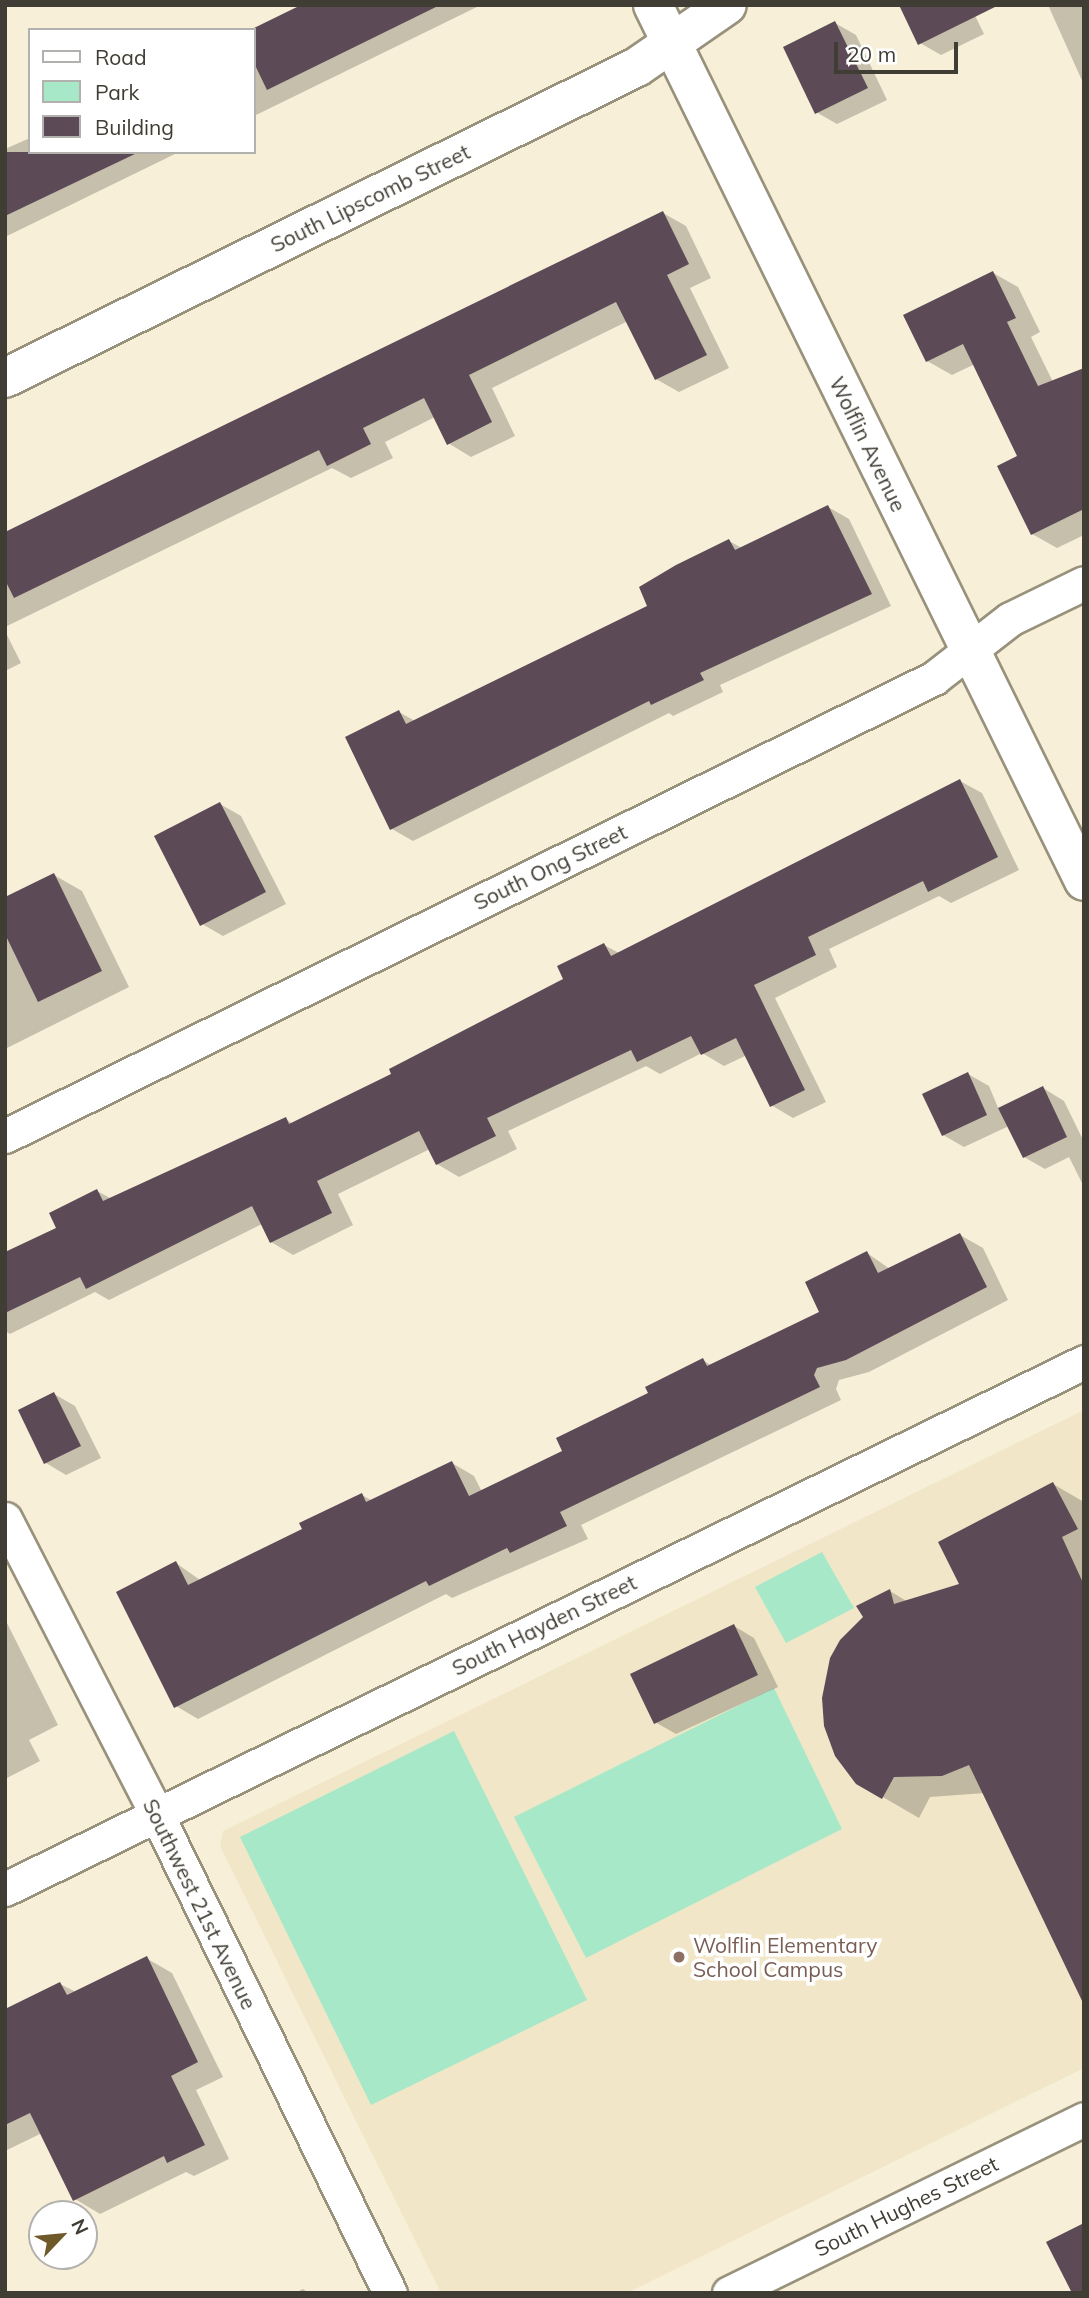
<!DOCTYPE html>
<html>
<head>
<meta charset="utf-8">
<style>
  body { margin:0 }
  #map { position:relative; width:1089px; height:2298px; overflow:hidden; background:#f7efd8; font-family:Mulish,sans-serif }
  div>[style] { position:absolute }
  .built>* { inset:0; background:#f1e7c8 }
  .green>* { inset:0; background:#a6e8c7 }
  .shadow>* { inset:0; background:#0003 }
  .building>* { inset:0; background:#5d4a57 }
  .roads { filter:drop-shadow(2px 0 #98917b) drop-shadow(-2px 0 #98917b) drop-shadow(0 2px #98917b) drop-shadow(0 -2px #98917b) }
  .minor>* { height:33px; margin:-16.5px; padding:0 16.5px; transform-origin:16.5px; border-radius:16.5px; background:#fff }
  .tertiary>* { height:38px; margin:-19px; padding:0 19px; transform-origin:19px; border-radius:19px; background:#fff }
  .secondary>* { height:38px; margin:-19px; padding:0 19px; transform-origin:19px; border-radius:19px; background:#fff }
  .dots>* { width:19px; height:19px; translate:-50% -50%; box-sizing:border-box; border:4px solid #fff; border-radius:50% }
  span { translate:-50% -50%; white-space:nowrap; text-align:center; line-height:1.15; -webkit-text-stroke:7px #fff; paint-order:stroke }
  .street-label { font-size:21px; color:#403d34 }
  .education-label { font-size:21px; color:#785e54 }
  .left { translate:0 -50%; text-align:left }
  .frame { position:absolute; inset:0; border:7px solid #403d34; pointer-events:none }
  .legend { position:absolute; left:28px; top:28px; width:228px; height:126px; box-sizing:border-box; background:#fff; border:2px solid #b3b1ae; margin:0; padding:9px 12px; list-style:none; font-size:21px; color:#403d34 }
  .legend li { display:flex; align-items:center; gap:14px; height:35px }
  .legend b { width:35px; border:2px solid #b3b1ae }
  .north { position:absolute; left:28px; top:2200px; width:70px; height:70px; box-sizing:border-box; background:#fff; border:2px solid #b3b1ae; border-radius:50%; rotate:64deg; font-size:19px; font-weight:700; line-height:28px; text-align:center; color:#403d34 }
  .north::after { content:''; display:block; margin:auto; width:24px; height:32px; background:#6e5a28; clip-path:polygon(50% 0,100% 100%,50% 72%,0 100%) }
  .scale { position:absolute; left:834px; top:42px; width:124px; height:32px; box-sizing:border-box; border:4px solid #403d34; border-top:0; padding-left:9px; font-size:21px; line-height:24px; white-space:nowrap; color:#403d34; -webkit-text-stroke:5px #fff; paint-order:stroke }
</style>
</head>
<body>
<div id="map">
  <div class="built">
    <div style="clip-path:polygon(1084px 1410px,1084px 2068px,627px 2293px,441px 2293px,220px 1846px,223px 1831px)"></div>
  </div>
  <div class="green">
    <div style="clip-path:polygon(822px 1552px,854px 1608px,786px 1643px,755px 1587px)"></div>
    <div style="clip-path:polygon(774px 1688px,842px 1829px,586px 1958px,514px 1817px)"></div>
    <div style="clip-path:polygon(454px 1731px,587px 2000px,371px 2105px,240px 1837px)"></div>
  </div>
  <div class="shadow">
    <div style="clip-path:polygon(306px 5px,481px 5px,254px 116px,254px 31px)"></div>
    <div style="clip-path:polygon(970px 5px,984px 34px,941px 55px,920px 43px)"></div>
    <div style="clip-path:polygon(1048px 5px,1084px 5px,1084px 85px)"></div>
    <div style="clip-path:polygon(835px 23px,856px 35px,887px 100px,837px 124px,816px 112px)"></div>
    <div style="clip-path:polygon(30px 138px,30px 152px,179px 152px,5px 237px,5px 149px)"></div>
    <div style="clip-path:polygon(663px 213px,686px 226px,711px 278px,690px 288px,729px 368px,679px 392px,656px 379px,628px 321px,492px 388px,515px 436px,471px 457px,448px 443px,435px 417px,385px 442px,393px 458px,351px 478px,332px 468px,5px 627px,5px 535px)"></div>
    <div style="clip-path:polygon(993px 273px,1018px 287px,1040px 332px,1031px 337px,1053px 382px,1084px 369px,1084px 535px,1057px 548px,1032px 534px,1020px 456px,975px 364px,952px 375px,927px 361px)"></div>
    <div style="clip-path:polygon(828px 507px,849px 519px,891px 606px,720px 685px,723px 692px,673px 716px,669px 713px,413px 841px,392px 829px,347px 737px,399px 712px,415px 721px,650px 607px,729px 541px,742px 548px)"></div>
    <div style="clip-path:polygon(5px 631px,21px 663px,5px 671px)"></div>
    <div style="clip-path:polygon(960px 781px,982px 793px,1019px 870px,951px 903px,939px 896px,829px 949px,837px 967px,775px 998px,826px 1102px,793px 1118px,771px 1105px,747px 1055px,724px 1066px,702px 1053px,660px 1074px,646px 1066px,508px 1131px,517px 1149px,459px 1177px,437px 1164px,430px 1149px,338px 1194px,353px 1225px,293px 1255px,271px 1242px,262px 1224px,109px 1300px,95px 1292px,10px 1334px,5px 1331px,5px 1254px,58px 1228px,97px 1191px,112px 1199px,286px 1119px,293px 1124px,394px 1075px,565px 980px,604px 945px,619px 953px)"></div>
    <div style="clip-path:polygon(220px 804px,241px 816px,286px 904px,223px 936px,202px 924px)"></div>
    <div style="clip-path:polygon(54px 875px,82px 891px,129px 987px,5px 1049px,5px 900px)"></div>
    <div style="clip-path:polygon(968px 1074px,989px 1086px,999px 1110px,1043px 1088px,1064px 1101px,1084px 1142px,1084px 1187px,1069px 1157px,1045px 1169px,1024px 1157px,1009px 1126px,964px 1147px,943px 1135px)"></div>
    <div style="clip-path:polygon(960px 1235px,983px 1248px,1008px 1300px,869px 1372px,839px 1380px,836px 1389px,841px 1400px,581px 1525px,588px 1539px,452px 1598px,446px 1594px,198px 1719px,176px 1706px,176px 1563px,200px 1580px,304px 1530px,362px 1495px,373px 1501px,452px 1463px,474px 1476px,482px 1492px,565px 1452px,703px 1360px,712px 1366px,822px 1312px,867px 1253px,890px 1269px)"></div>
    <div style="clip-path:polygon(54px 1394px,75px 1406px,101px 1458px,66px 1475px,46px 1463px)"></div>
    <div style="clip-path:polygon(1053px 1484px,1084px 1502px,1084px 1989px,985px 1793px,930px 1797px,919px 1818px,857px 1782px,890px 1591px,908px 1602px,962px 1585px)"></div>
    <div style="clip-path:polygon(5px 1619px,58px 1725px,29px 1740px,40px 1761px,5px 1779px)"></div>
    <div style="clip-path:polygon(734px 1626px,754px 1638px,778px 1687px,676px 1734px,655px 1722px)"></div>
    <div style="clip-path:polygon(146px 1958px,172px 1973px,223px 2077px,196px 2090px,229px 2159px,194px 2176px,186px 2172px,100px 2214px,75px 2199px,42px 2133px,5px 2151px,5px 2011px,60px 1984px,76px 1992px)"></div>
    <div style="clip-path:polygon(303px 2289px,309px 2293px,295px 2293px)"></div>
  </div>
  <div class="building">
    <div style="clip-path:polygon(301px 5px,440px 5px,267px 90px,254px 63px,254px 28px)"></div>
    <div style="clip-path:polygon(899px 5px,999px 5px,918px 45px)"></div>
    <div style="clip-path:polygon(835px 21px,868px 88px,815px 114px,783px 47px)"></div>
    <div style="clip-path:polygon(5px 152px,139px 152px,5px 216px)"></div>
    <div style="clip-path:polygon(663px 211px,689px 264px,667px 275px,707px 355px,655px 380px,616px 302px,469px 375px,492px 422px,447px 445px,424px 398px,363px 428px,371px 444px,327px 466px,319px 450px,14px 598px,5px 580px,5px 532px)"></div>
    <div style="clip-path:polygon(993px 271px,1016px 318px,1007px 322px,1038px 386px,1084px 368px,1084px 509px,1031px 535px,997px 466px,1017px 456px,963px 344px,926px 362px,903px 315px)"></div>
    <div style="clip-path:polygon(828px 505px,872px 594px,700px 673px,704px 680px,651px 705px,649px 701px,390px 830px,345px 737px,399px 710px,406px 724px,647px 606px,639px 587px,676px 565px,729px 539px,735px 550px)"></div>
    <div style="clip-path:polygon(960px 779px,998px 857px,928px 892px,923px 881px,808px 937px,816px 955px,754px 985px,805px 1090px,770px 1107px,736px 1038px,701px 1055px,691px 1036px,637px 1062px,631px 1050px,487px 1118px,496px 1136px,436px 1165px,419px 1131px,317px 1181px,332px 1213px,270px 1243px,252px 1206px,86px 1289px,80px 1277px,5px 1313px,5px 1252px,56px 1228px,49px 1213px,97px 1189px,103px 1201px,286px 1117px,289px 1124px,391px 1074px,389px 1069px,563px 979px,557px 966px,604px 943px,611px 956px)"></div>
    <div style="clip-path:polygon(220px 802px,266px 892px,200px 926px,154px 836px)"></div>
    <div style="clip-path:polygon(54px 873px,102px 971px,38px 1002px,5px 934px,5px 897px)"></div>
    <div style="clip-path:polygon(968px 1072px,987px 1115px,942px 1136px,922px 1094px)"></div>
    <div style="clip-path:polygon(1043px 1086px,1067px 1137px,1023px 1158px,998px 1108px)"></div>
    <div style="clip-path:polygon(960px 1233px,987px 1287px,846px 1360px,817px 1368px,814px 1375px,820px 1387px,560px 1512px,567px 1526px,510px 1553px,507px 1548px,429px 1586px,426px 1581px,174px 1708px,116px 1592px,176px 1561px,188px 1585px,302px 1529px,299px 1523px,362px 1493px,366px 1502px,452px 1461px,469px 1496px,562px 1451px,556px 1438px,648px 1393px,645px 1387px,703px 1358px,707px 1366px,819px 1312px,805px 1282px,867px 1251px,878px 1273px)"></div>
    <div style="clip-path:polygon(54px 1392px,81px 1446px,44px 1464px,18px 1410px)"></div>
    <div style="clip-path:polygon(1053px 1482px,1078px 1529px,1062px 1537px,1084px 1585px,1084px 2005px,969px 1765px,942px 1776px,894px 1777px,882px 1799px,856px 1784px,835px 1756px,824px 1726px,822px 1698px,830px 1658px,840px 1640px,863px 1617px,856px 1606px,890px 1589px,894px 1604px,959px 1584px,938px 1542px)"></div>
    <div style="clip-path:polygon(734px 1624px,758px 1675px,654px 1724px,630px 1674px)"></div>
    <div style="clip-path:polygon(147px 1956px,198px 2062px,171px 2076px,205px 2145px,167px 2163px,164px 2156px,73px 2201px,30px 2113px,5px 2125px,5px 2009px,60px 1982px,67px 1995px)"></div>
    <div style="clip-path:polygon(1084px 2223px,1084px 2293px,1072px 2293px,1046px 2242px)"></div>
  </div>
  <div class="roads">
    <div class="minor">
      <div style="left:5px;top:1136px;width:1036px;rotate:-26.24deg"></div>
      <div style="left:934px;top:678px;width:96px;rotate:-37.8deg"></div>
      <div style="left:1010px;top:619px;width:82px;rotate:-25.9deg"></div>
      <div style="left:5px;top:1519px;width:331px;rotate:62.8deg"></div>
      <div style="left:156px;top:1813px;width:534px;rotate:64.01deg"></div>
      <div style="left:5px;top:1889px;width:1201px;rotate:-26.03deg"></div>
      <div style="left:729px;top:2293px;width:395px;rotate:-26.1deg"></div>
    </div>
    <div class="tertiary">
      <div style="left:5px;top:378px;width:704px;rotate:-26.2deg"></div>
      <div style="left:637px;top:67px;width:109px;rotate:-34.6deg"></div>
    </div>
    <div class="secondary">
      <div style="left:653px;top:5px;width:976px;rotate:63.8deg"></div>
    </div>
  </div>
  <div class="dots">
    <div style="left:679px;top:1957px;background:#8d6e63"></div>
  </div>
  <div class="street-label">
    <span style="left:370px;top:198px;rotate:-26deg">South Lipscomb Street</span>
    <span style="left:868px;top:444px;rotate:64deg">Wolflin Avenue</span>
    <span style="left:550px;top:867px;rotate:-26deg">South Ong Street</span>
    <span style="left:544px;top:1625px;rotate:-26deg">South Hayden Street</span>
    <span style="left:200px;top:1904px;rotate:64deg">Southwest 21st Avenue</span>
    <span style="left:906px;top:2206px;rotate:-26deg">South Hughes Street</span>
  </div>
  <div class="education-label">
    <span class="left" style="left:693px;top:1957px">Wolflin Elementary<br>School Campus</span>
  </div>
  <div class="frame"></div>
  <ul class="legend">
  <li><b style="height:9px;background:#fff"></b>Road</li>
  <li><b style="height:19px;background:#a6e8c7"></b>Park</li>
  <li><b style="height:19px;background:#5d4a57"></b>Building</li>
  </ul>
  <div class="north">N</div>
  <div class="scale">20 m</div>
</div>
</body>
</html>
